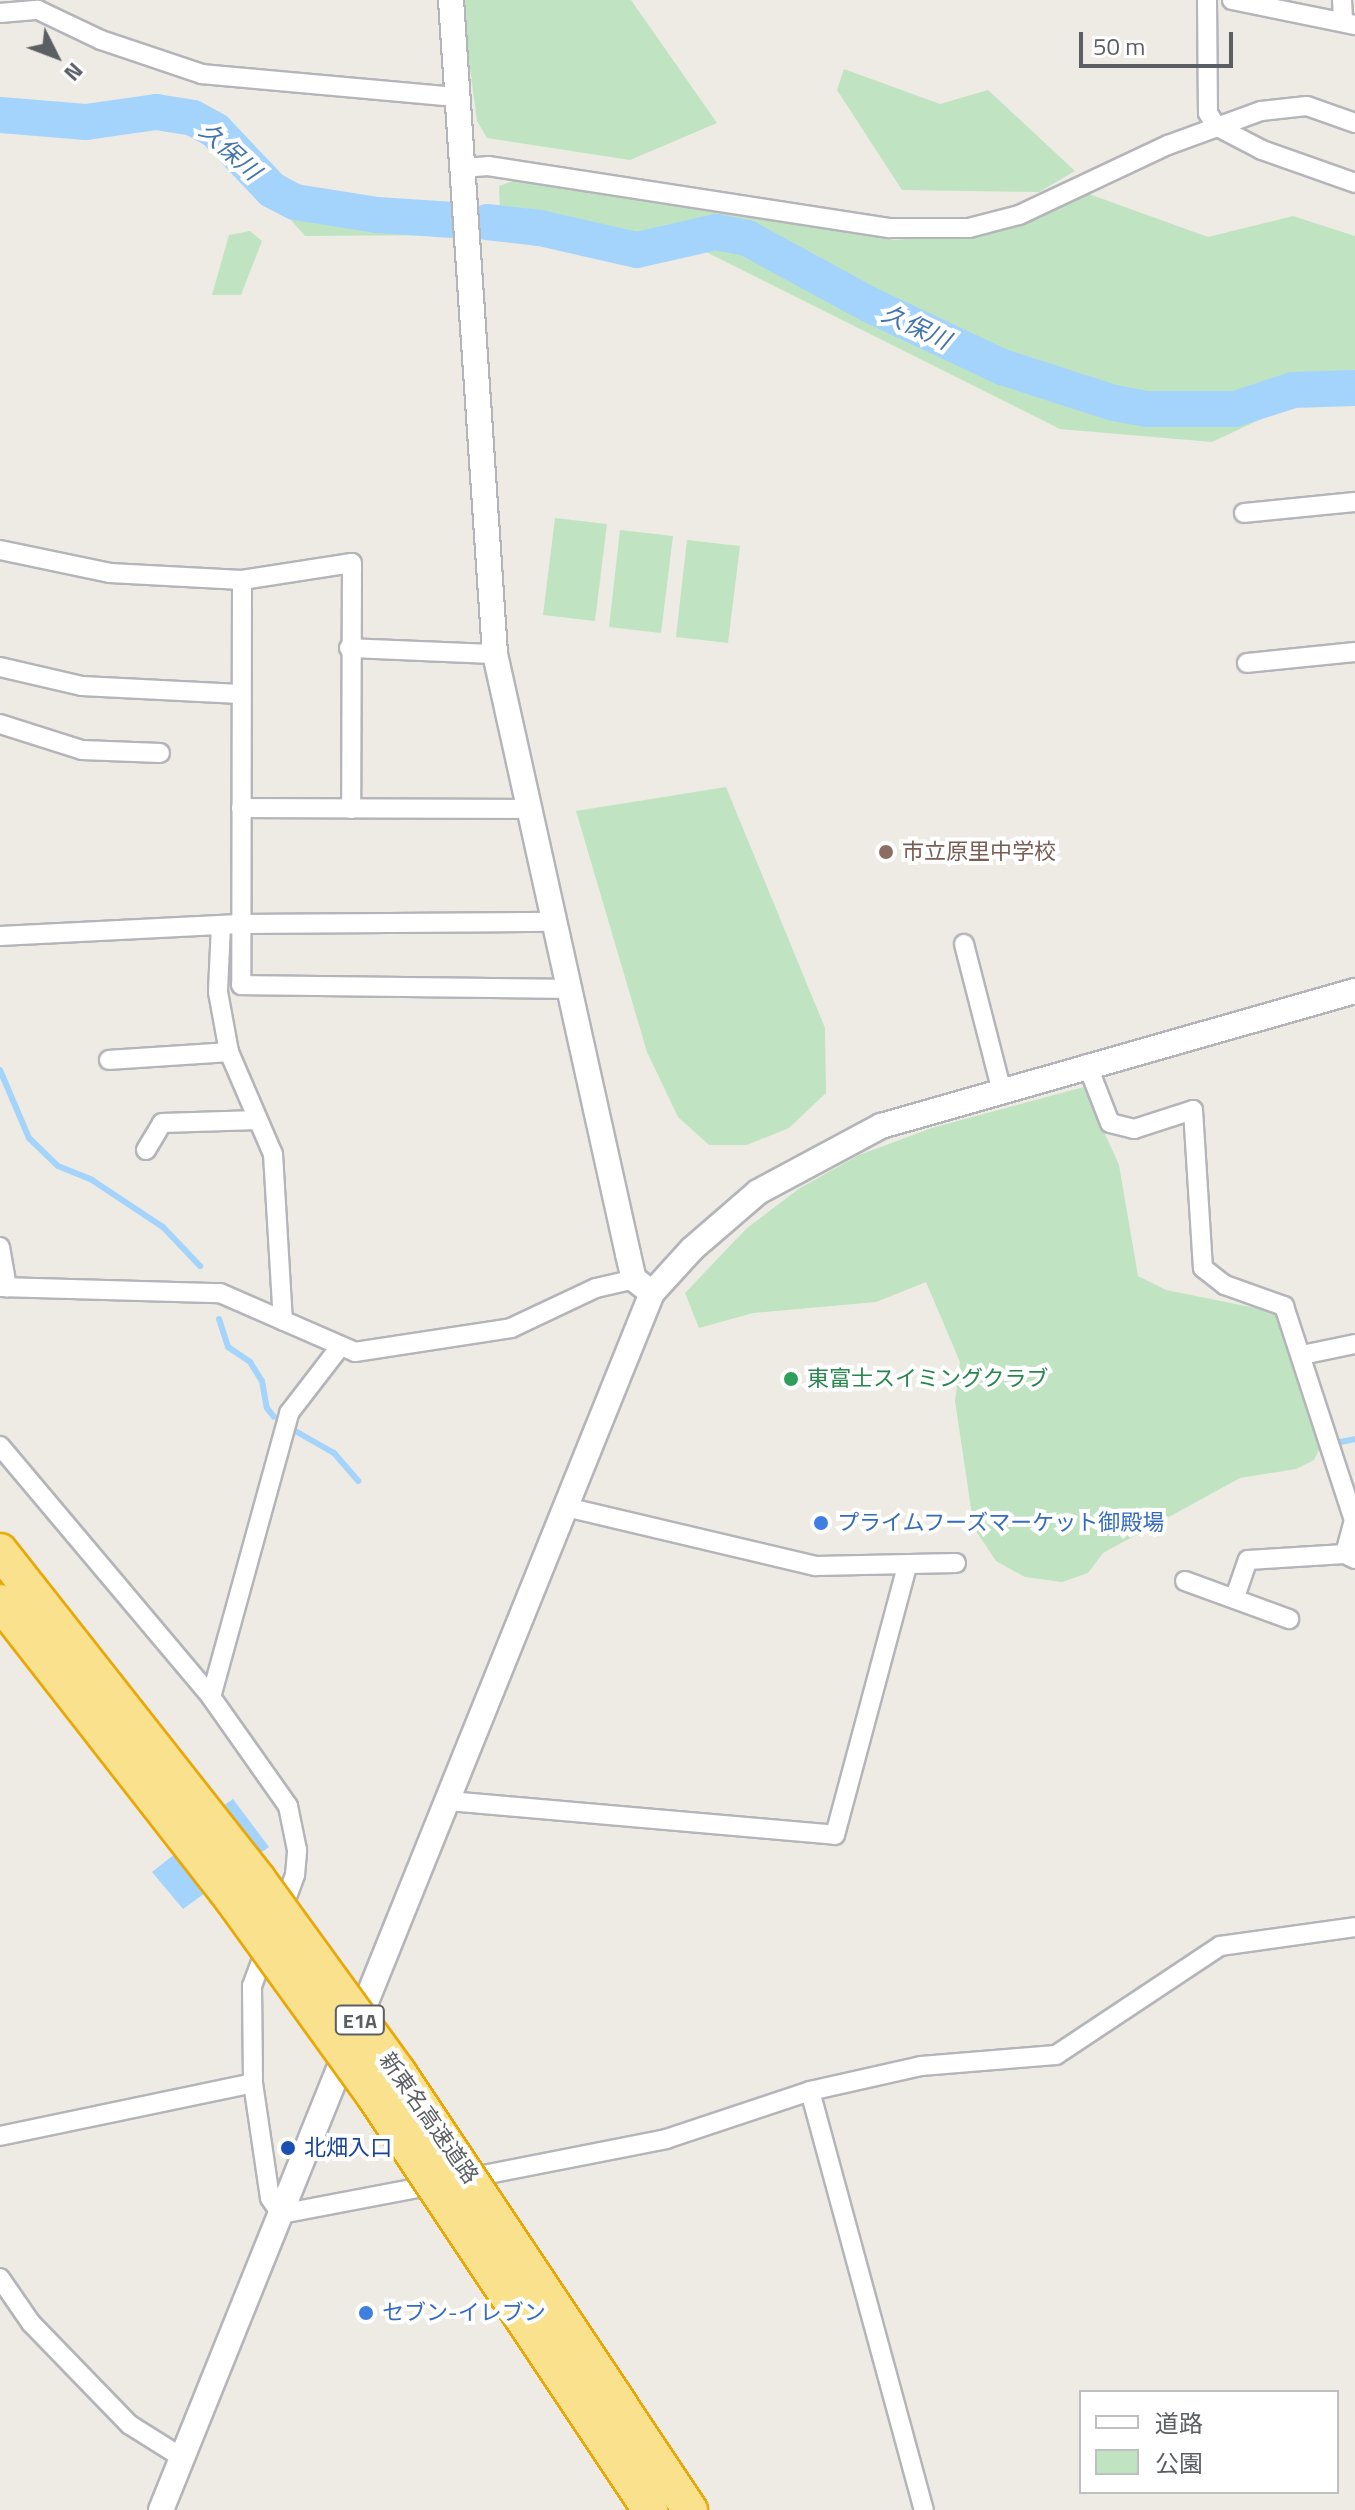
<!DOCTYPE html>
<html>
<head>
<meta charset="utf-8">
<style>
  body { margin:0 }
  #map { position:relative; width:1355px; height:2510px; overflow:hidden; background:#edebe3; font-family:"Titillium Web","Noto Sans JP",sans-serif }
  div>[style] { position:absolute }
  .green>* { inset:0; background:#c0e4c1 }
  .water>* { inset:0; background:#a4d4fc }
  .stream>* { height:6px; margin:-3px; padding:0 3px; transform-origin:3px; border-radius:3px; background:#a4d4fc }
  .river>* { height:36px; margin:-18px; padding:0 18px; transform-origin:18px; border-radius:18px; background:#a4d4fc }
  .roads { filter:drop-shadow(2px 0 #b4b5ba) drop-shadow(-2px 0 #b4b5ba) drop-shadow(0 2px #b4b5ba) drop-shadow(0 -2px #b4b5ba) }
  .minor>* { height:18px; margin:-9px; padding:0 9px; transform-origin:9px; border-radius:9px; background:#fff }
  .tertiary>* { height:24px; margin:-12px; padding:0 12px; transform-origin:12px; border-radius:12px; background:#fff }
  .bridges { filter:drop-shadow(2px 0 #e9a807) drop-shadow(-2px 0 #e9a807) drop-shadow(0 2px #e9a807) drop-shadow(0 -2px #e9a807) }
  .motorway-bridge>* { height:34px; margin:-17px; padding:0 17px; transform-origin:17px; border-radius:17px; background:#f9e18e }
  .dots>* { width:22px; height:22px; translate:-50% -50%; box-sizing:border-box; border:4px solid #fff; border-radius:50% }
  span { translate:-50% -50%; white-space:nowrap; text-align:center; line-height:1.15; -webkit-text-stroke:8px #fff; paint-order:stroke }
  .shield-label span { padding:2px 6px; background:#fff; border:2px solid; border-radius:6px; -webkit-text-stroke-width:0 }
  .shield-label { font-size:20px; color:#5b5f63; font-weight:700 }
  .education-label { font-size:22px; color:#785e54 }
  .left { translate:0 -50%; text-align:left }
  .leisure-label { font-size:22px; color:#27864d }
  .shop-label { font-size:22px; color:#366cbe }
  .street-label { font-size:22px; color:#5b5f63 }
  .transit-label { font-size:22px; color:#164399 }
  .water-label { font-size:24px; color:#4274ae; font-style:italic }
  .legend { position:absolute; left:1079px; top:2390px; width:260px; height:104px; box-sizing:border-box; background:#fff; border:2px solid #bdbfc1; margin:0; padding:10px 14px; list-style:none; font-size:24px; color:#5b5f63 }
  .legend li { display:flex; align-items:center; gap:16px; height:40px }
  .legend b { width:40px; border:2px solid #bdbfc1 }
  .north { position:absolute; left:16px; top:16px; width:80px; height:80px; -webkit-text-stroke:6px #fff; paint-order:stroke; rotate:132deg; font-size:22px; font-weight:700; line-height:32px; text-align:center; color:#5b5f63 }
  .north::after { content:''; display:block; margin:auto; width:28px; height:36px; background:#5b5f63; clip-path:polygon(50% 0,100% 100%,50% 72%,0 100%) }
  .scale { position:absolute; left:1079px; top:32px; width:154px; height:36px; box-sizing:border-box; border:4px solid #5b5f63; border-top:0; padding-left:10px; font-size:24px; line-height:28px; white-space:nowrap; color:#5b5f63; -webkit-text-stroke:6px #fff; paint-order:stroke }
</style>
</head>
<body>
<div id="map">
  <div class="green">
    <div style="clip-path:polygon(461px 0,631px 0,717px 123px,630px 160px,487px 138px,477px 121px)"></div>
    <div style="clip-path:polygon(844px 69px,940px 104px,988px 90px,1075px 171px,1039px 192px,902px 190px,837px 90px)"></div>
    <div style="clip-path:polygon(516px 180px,891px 240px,969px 235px,1020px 222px,1089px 194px,1208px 237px,1293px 216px,1355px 236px,1355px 395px,1315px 394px,1212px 442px,1060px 429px,702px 250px,633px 258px,501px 234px,499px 186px)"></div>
    <div style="clip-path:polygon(277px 204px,449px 214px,453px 235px,305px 236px)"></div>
    <div style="clip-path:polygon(250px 231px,262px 241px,241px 295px,212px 295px,229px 235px)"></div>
    <div style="clip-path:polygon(555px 518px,607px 524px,595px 621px,543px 615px)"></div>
    <div style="clip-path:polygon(620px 530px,673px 536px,661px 633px,609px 627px)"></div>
    <div style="clip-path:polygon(687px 540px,740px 546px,728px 643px,676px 637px)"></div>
    <div style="clip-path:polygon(726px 787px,825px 1028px,826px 1093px,789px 1128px,747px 1145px,709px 1145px,678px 1117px,647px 1052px,576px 811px)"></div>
    <div style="clip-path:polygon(1084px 1087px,1119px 1165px,1138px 1276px,1166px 1290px,1276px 1312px,1292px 1367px,1317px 1418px,1322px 1444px,1314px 1460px,1296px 1469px,1240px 1478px,1103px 1553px,1088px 1573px,1062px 1582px,1025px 1577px,996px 1561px,974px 1528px,955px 1401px,960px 1362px,926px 1282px,876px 1302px,753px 1313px,699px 1328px,685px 1293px,747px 1228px,800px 1188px,859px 1155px,932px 1128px)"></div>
  </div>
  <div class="water">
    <div style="clip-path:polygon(233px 1799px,269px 1847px,183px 1909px,152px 1872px,180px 1850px,173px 1841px)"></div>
  </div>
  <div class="stream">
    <div style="left:0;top:1070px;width:74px;rotate:66.9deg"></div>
    <div style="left:29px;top:1138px;width:40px;rotate:44deg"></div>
    <div style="left:58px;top:1166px;width:37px;rotate:22deg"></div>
    <div style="left:92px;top:1180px;width:85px;rotate:33.5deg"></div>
    <div style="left:163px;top:1227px;width:54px;rotate:46.5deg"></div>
    <div style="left:219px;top:1319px;width:29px;rotate:72deg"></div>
    <div style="left:228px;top:1347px;width:27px;rotate:34deg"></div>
    <div style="left:250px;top:1362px;width:22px;rotate:58deg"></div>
    <div style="left:262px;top:1381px;width:27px;rotate:80deg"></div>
    <div style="left:267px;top:1408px;width:11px;rotate:52deg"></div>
    <div style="left:297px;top:1432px;width:43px;rotate:29.6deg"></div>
    <div style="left:334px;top:1453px;width:37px;rotate:49deg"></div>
    <div style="left:1340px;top:1442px;width:15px;rotate:-11deg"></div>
  </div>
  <div class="river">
    <div style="left:0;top:115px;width:86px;rotate:4.7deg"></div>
    <div style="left:86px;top:122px;width:71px;rotate:-8.1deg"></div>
    <div style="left:156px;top:112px;width:37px;rotate:9deg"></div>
    <div style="left:193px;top:118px;width:26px;rotate:29deg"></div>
    <div style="left:216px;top:131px;width:81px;rotate:46.5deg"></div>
    <div style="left:272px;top:190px;width:26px;rotate:28deg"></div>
    <div style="left:295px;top:202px;width:83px;rotate:9deg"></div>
    <div style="left:377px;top:215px;width:77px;rotate:3.7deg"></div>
    <div style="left:487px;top:222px;width:53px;rotate:6.5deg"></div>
    <div style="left:540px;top:228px;width:99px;rotate:12.8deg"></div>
    <div style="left:637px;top:250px;width:81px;rotate:-12.8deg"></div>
    <div style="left:716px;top:232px;width:32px;rotate:11deg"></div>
    <div style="left:747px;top:238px;width:138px;rotate:28.6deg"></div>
    <div style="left:868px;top:304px;width:148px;rotate:25.2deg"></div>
    <div style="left:1002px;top:367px;width:118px;rotate:17.8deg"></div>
    <div style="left:1114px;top:403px;width:34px;rotate:10deg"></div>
    <div style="left:1147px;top:409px;width:88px"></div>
    <div style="left:1235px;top:409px;width:61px;rotate:-18.1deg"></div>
    <div style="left:1293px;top:390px;width:62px;rotate:-1.8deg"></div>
  </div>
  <div class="roads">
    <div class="minor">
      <div style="left:1207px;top:0;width:113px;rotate:89.5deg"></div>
      <div style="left:1208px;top:113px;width:15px;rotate:58deg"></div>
      <div style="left:1216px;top:126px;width:52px;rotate:27.6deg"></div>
      <div style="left:1262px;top:150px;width:99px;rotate:19.5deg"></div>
      <div style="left:1232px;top:0;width:126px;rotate:11.5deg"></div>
      <div style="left:1342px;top:0;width:22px;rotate:87deg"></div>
      <div style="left:0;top:13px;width:38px;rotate:-5deg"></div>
      <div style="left:38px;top:10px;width:70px;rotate:25.5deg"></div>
      <div style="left:101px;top:40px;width:107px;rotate:18.6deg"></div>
      <div style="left:202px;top:74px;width:254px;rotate:5.2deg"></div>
      <div style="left:461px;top:168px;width:27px;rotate:-4deg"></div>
      <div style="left:488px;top:166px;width:407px;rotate:8.8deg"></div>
      <div style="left:890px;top:228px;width:79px"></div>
      <div style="left:969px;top:228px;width:52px;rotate:-14.6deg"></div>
      <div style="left:1019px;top:215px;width:165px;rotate:-25.2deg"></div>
      <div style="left:1168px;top:145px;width:99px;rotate:-20.1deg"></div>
      <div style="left:1261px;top:111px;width:46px;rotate:-6.2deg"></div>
      <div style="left:1307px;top:106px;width:51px;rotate:19.5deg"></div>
      <div style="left:1244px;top:513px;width:112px;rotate:-5.7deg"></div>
      <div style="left:0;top:550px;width:112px;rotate:11.8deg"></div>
      <div style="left:110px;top:573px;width:132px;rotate:3deg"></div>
      <div style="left:242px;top:580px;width:111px;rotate:-8.8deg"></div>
      <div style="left:352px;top:563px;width:246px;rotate:90.2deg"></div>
      <div style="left:242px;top:580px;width:405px;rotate:90.1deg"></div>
      <div style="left:241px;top:985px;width:328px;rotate:0.7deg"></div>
      <div style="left:349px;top:648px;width:146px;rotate:2.4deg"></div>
      <div style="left:1247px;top:663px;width:109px;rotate:-5.8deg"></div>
      <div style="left:0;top:667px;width:84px;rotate:13deg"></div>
      <div style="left:82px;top:686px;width:158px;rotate:2.9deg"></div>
      <div style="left:0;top:724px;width:86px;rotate:17.6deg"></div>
      <div style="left:82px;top:750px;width:78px;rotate:2.2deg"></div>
      <div style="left:241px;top:808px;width:287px;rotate:0.2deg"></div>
      <div style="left:221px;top:925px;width:67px;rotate:92.6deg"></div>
      <div style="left:218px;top:992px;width:61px;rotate:79.6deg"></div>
      <div style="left:229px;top:1052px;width:111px;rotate:66.7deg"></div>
      <div style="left:273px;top:1154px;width:167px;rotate:86.6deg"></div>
      <div style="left:0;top:936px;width:239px;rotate:-2.9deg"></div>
      <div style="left:239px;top:924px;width:315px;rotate:-0.4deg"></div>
      <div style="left:964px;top:944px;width:149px;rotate:75.6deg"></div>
      <div style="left:109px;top:1060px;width:120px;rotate:-3.8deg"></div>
      <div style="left:1087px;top:1064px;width:63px;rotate:68.7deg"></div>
      <div style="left:1110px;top:1123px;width:25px;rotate:14deg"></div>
      <div style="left:1134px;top:1129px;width:62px;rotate:-17.9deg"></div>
      <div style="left:1193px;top:1110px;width:158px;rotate:86.4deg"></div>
      <div style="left:1203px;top:1268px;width:28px;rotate:38deg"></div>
      <div style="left:1225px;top:1285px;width:63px;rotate:19.6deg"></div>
      <div style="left:1284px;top:1306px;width:225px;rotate:71.9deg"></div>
      <div style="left:1354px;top:1520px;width:35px;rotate:105deg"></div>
      <div style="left:146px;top:1150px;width:31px;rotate:-59deg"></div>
      <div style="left:162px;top:1123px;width:96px;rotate:-1.8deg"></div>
      <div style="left:0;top:1247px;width:41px;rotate:80.1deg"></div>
      <div style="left:0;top:1287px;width:220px;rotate:1.6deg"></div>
      <div style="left:220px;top:1293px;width:147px;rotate:23.6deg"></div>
      <div style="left:355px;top:1352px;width:158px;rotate:-8.7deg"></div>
      <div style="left:511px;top:1328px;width:94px;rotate:-25.2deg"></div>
      <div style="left:596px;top:1288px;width:39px;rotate:-13deg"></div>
      <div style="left:1302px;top:1355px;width:54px;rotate:-11.7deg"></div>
      <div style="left:0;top:1446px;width:328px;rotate:49.9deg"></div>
      <div style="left:566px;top:1507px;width:257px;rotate:13.3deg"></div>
      <div style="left:816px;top:1566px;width:140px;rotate:-1.2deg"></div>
      <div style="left:1185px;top:1581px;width:111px;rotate:20.1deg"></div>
      <div style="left:1235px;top:1597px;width:39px;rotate:-71deg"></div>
      <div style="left:1248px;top:1560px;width:97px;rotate:-3.5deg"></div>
      <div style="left:1345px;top:1554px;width:11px;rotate:27deg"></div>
      <div style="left:449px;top:1801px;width:387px;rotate:5deg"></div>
      <div style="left:835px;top:1835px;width:278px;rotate:-75deg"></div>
      <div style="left:280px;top:1916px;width:44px;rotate:-69.9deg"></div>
      <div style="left:295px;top:1875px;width:25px;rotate:-85deg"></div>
      <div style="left:297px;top:1850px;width:45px;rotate:-101.6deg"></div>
      <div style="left:288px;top:1806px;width:133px;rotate:-125.2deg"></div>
      <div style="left:211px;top:1697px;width:295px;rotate:-74.6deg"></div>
      <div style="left:289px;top:1413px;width:82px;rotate:-52.4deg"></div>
      <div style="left:268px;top:1943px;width:46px;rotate:110.4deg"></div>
      <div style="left:252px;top:1986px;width:97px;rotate:89.4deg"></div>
      <div style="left:253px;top:2083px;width:116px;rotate:81.6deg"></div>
      <div style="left:270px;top:2198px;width:19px;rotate:55deg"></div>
      <div style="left:281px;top:2214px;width:160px;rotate:-10.8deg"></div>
      <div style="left:810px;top:2091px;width:434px;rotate:74.8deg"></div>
      <div style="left:0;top:2136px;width:258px;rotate:-11.8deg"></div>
      <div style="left:463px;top:2179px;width:207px;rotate:-11.1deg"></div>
      <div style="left:666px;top:2139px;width:152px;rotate:-18.4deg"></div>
      <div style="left:810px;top:2091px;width:114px;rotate:-12.7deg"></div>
      <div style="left:921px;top:2066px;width:135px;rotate:-4.7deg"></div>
      <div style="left:1056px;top:2055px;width:197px;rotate:-33.6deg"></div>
      <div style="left:1220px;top:1946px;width:136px;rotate:-8deg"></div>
      <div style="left:0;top:2278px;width:55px;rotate:55.4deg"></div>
      <div style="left:31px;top:2323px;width:142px;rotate:45.9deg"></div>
      <div style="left:130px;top:2425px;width:60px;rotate:32.1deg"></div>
    </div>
    <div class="tertiary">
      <div style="left:451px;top:0;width:655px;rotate:86.15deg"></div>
      <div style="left:495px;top:654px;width:615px;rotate:77.5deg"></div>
      <div style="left:628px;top:1254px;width:26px;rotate:77deg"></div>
      <div style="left:634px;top:1279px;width:23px;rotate:38deg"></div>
      <div style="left:161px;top:2510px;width:1312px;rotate:-68.03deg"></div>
      <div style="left:652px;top:1293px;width:59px;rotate:-47.7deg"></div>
      <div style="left:692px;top:1249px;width:87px;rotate:-40.8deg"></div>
      <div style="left:758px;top:1192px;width:140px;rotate:-28.2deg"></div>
      <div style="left:881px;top:1126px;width:493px;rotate:-15.9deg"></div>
    </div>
  </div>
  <div class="bridges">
    <div class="motorway-bridge">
      <div style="left:0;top:1551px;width:417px;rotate:51.8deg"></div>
      <div style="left:258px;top:1879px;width:240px;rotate:54deg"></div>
      <div style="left:399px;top:2073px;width:525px;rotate:56.34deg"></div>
      <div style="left:0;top:1602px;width:377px;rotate:52deg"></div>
      <div style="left:232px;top:1899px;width:243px;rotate:54.2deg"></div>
      <div style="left:374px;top:2096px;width:498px;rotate:56.3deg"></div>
    </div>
  </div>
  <div class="dots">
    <div style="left:886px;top:852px;background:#8d6e63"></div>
    <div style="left:791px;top:1379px;background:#2e9e5b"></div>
    <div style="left:821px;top:1523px;background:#3f7fe0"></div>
    <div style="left:288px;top:2148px;background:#1a4fb4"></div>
    <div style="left:366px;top:2313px;background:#3f7fe0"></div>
  </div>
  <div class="shield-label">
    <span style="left:360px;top:2020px">E1A</span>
  </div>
  <div class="education-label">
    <span class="left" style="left:902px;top:852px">市立原里中学校</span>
  </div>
  <div class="leisure-label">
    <span class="left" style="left:807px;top:1379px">東富士スイミングクラブ</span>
  </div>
  <div class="shop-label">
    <span class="left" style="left:837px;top:1523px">プライムフーズマーケット御殿場</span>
    <span class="left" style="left:382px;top:2313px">セブン-イレブン</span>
  </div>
  <div class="street-label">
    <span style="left:429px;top:2118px;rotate:55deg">新東名高速道路</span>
  </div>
  <div class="transit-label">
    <span class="left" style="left:304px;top:2148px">北畑入口</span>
  </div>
  <div class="water-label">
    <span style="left:230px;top:151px;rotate:42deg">久保川</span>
    <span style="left:916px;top:327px;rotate:25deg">久保川</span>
  </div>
  <ul class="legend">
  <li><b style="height:10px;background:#fff"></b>道路</li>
  <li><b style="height:22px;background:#c0e4c1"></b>公園</li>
  </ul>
  <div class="north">N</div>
  <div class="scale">50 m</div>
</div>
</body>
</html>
